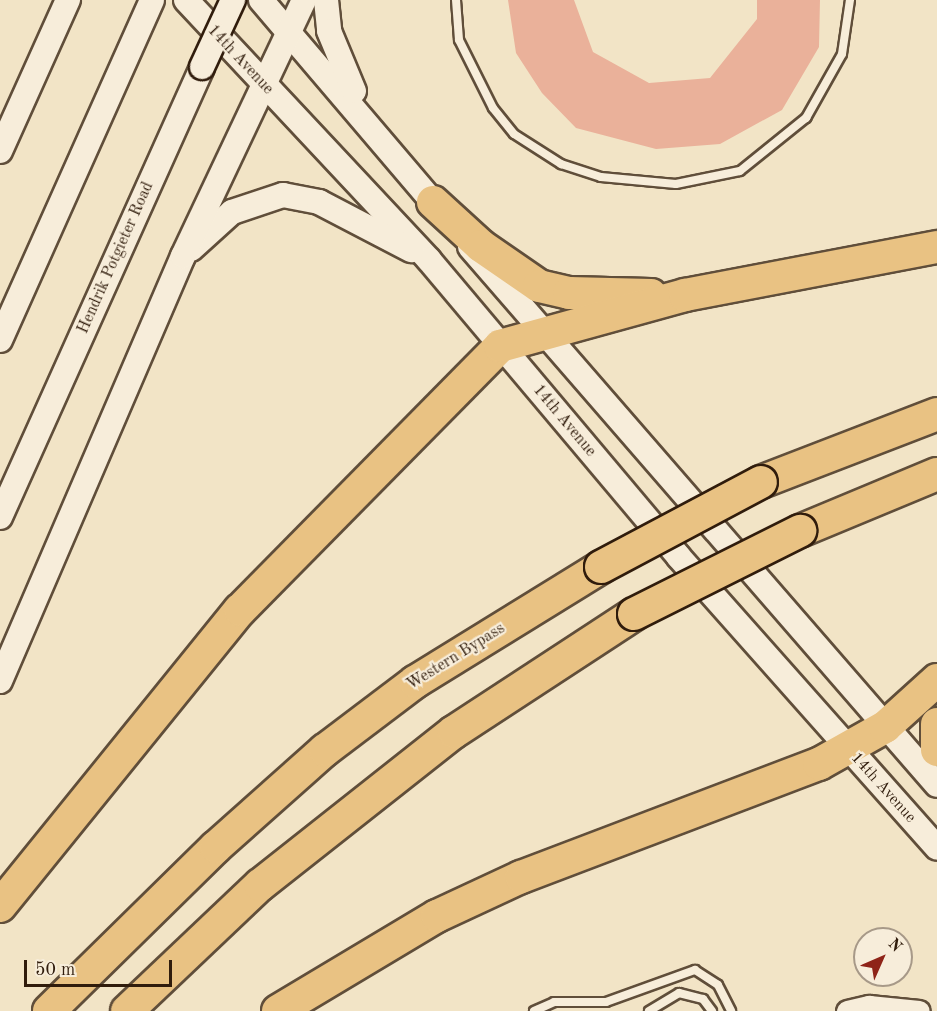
<!DOCTYPE html>
<html>
<head>
<meta charset="utf-8">
<style>
  body { margin:0 }
  #map { position:relative; width:937px; height:1011px; overflow:hidden; background:#f2e4c6; font-family:"Old Standard TT",serif }
  div>[style] { position:absolute }
  .building>* { inset:0; background:#eab19a }
  .roads { filter:drop-shadow(2px 0 #604e3a) drop-shadow(-2px 0 #604e3a) drop-shadow(0 2px #604e3a) drop-shadow(0 -2px #604e3a) }
  .service>* { height:8px; margin:-4px; padding:0 4px; transform-origin:4px; border-radius:4px; background:#f7edda }
  .tertiary>* { height:21px; margin:-10.5px; padding:0 10.5px; transform-origin:10.5px; border-radius:10.5px; background:#f7edda }
  .secondary>* { height:24px; margin:-12px; padding:0 12px; transform-origin:12px; border-radius:12px; background:#f7edda }
  .motorway>* { height:32px; margin:-16px; padding:0 16px; transform-origin:16px; border-radius:16px; background:#e9c283 }
  .bridges { filter:drop-shadow(2px 0 #301c0c) drop-shadow(-2px 0 #301c0c) drop-shadow(0 2px #301c0c) drop-shadow(0 -2px #301c0c) }
  .secondary-bridge>* { height:24px; margin:-12px; padding:0 12px; transform-origin:12px; border-radius:12px; background:#f7edda }
  .motorway-bridge>* { height:32px; margin:-16px; padding:0 16px; transform-origin:16px; border-radius:16px; background:#e9c283 }
  span { translate:-50% -50%; white-space:nowrap; text-align:center; line-height:1.15; -webkit-text-stroke:4.5px #f7edda; paint-order:stroke }
  .street-label { font-size:16px; color:#301c0c }
  .north { position:absolute; left:853px; top:927px; width:60px; height:60px; box-sizing:border-box; background:#f7edda; border:2px solid #a79988; border-radius:50%; rotate:45deg; font-size:16px; font-weight:700; line-height:24px; text-align:center; color:#301c0c }
  .north::after { content:''; display:block; margin:auto; width:21px; height:27px; background:#8f2418; clip-path:polygon(50% 0,100% 100%,50% 72%,0 100%) }
  .scale { position:absolute; left:24px; top:960px; width:148px; height:27px; box-sizing:border-box; border:3px solid #301c0c; border-top:0; padding-left:8px; font-size:18px; line-height:21px; white-space:nowrap; color:#301c0c; -webkit-text-stroke:4px #f7edda; paint-order:stroke }
</style>
</head>
<body>
<div id="map">
  <div class="building">
    <div style="clip-path:polygon(508px 0,574px 0,593px 52px,649px 83px,710px 78px,757px 19px,757px 0,820px 0,819px 47px,782px 110px,720px 144px,656px 149px,576px 128px,542px 93px,516px 53px)"></div>
  </div>
  <div class="roads">
    <div class="service">
      <div style="left:456px;top:0;width:40px;rotate:85.7deg"></div>
      <div style="left:459px;top:40px;width:76px;rotate:63.4deg"></div>
      <div style="left:493px;top:108px;width:33px;rotate:51deg"></div>
      <div style="left:514px;top:134px;width:56px;rotate:32.6deg"></div>
      <div style="left:561px;top:164px;width:42px;rotate:18deg"></div>
      <div style="left:601px;top:177px;width:75px;rotate:5.3deg"></div>
      <div style="left:676px;top:184px;width:65px;rotate:-11.5deg"></div>
      <div style="left:740px;top:171px;width:85px;rotate:-38.8deg"></div>
      <div style="left:806px;top:118px;width:73px;rotate:-60.6deg"></div>
      <div style="left:842px;top:54px;width:55px;rotate:-81.6deg"></div>
      <div style="left:534px;top:1011px;width:22px;rotate:-24deg"></div>
      <div style="left:554px;top:1002px;width:52px"></div>
      <div style="left:606px;top:1002px;width:95px;rotate:-19.8deg"></div>
      <div style="left:695px;top:970px;width:27px;rotate:33deg"></div>
      <div style="left:718px;top:985px;width:29px;rotate:63deg"></div>
      <div style="left:649px;top:1011px;width:35px;rotate:-31deg"></div>
      <div style="left:679px;top:993px;width:25px;rotate:14deg"></div>
      <div style="left:703px;top:999px;width:15px;rotate:53deg"></div>
    </div>
    <div class="tertiary">
      <div style="left:847px;top:1011px;width:23px;rotate:-13deg"></div>
      <div style="left:869px;top:1006px;width:50px;rotate:5.7deg"></div>
    </div>
    <div class="secondary">
      <div style="left:186px;top:0;width:356px;rotate:46.9deg"></div>
      <div style="left:429px;top:260px;width:387px;rotate:49.9deg"></div>
      <div style="left:678px;top:556px;width:390px;rotate:48.4deg"></div>
      <div style="left:261px;top:0;width:282px;rotate:49.6deg"></div>
      <div style="left:326px;top:0;width:31px;rotate:84deg"></div>
      <div style="left:329px;top:31px;width:65px;rotate:67.4deg"></div>
      <div style="left:0;top:151px;width:166px;rotate:-65.8deg"></div>
      <div style="left:470px;top:247px;width:712px;rotate:49.04deg"></div>
      <div style="left:191px;top:249px;width:55px;rotate:-42.1deg"></div>
      <div style="left:232px;top:212px;width:54px;rotate:-18.4deg"></div>
      <div style="left:283px;top:195px;width:37px;rotate:11deg"></div>
      <div style="left:319px;top:202px;width:104px;rotate:27.6deg"></div>
      <div style="left:0;top:340px;width:372px;rotate:-65.9deg"></div>
      <div style="left:0;top:517px;width:493px;rotate:-65.8deg"></div>
      <div style="left:0;top:681px;width:463px;rotate:-66.7deg"></div>
      <div style="left:183px;top:256px;width:283px;rotate:-64.7deg"></div>
    </div>
    <div class="motorway">
      <div style="left:433px;top:202px;width:65px;rotate:42.5deg"></div>
      <div style="left:481px;top:246px;width:70px;rotate:34.6deg"></div>
      <div style="left:539px;top:286px;width:31px;rotate:13deg"></div>
      <div style="left:569px;top:293px;width:82px;rotate:1.4deg"></div>
      <div style="left:761px;top:482px;width:189px;rotate:-21.1deg"></div>
      <div style="left:800px;top:531px;width:148px;rotate:-22.6deg"></div>
      <div style="left:937px;top:724px;width:26px;rotate:90deg"></div>
      <div style="left:0;top:906px;width:381px;rotate:-51deg"></div>
      <div style="left:240px;top:610px;width:371px;rotate:-45.4deg"></div>
      <div style="left:500px;top:346px;width:192px;rotate:-15.4deg"></div>
      <div style="left:685px;top:295px;width:257px;rotate:-10.8deg"></div>
      <div style="left:49px;top:1011px;width:234px;rotate:-44.5deg"></div>
      <div style="left:216px;top:847px;width:146px;rotate:-41.7deg"></div>
      <div style="left:325px;top:750px;width:113px;rotate:-37.1deg"></div>
      <div style="left:415px;top:682px;width:219px;rotate:-31.7deg"></div>
      <div style="left:127px;top:1011px;width:183px;rotate:-43.5deg"></div>
      <div style="left:260px;top:885px;width:247px;rotate:-38.3deg"></div>
      <div style="left:454px;top:732px;width:215px;rotate:-33.2deg"></div>
      <div style="left:278px;top:1011px;width:185px;rotate:-30.9deg"></div>
      <div style="left:437px;top:916px;width:93px;rotate:-24.9deg"></div>
      <div style="left:521px;top:877px;width:319px;rotate:-20.8deg"></div>
      <div style="left:819px;top:764px;width:76px;rotate:-29.3deg"></div>
      <div style="left:885px;top:727px;width:70px;rotate:-42.1deg"></div>
    </div>
  </div>
  <div class="bridges">
    <div class="secondary-bridge">
      <div style="left:202px;top:67px;width:74px;rotate:-65.2deg"></div>
    </div>
    <div class="motorway-bridge">
      <div style="left:601px;top:567px;width:181px;rotate:-28deg"></div>
      <div style="left:634px;top:614px;width:186px;rotate:-26.6deg"></div>
    </div>
  </div>
  <div class="street-label">
    <span style="left:240px;top:60px;rotate:47deg">14th Avenue</span>
    <span style="left:116px;top:258px;rotate:-66deg">Hendrik Potgieter Road</span>
    <span style="left:564px;top:421px;rotate:50deg">14th Avenue</span>
    <span style="left:456px;top:657px;rotate:-32deg">Western Bypass</span>
    <span style="left:883px;top:788px;rotate:48deg">14th Avenue</span>
  </div>
  <div class="north">N</div>
  <div class="scale">50 m</div>
</div>
</body>
</html>
